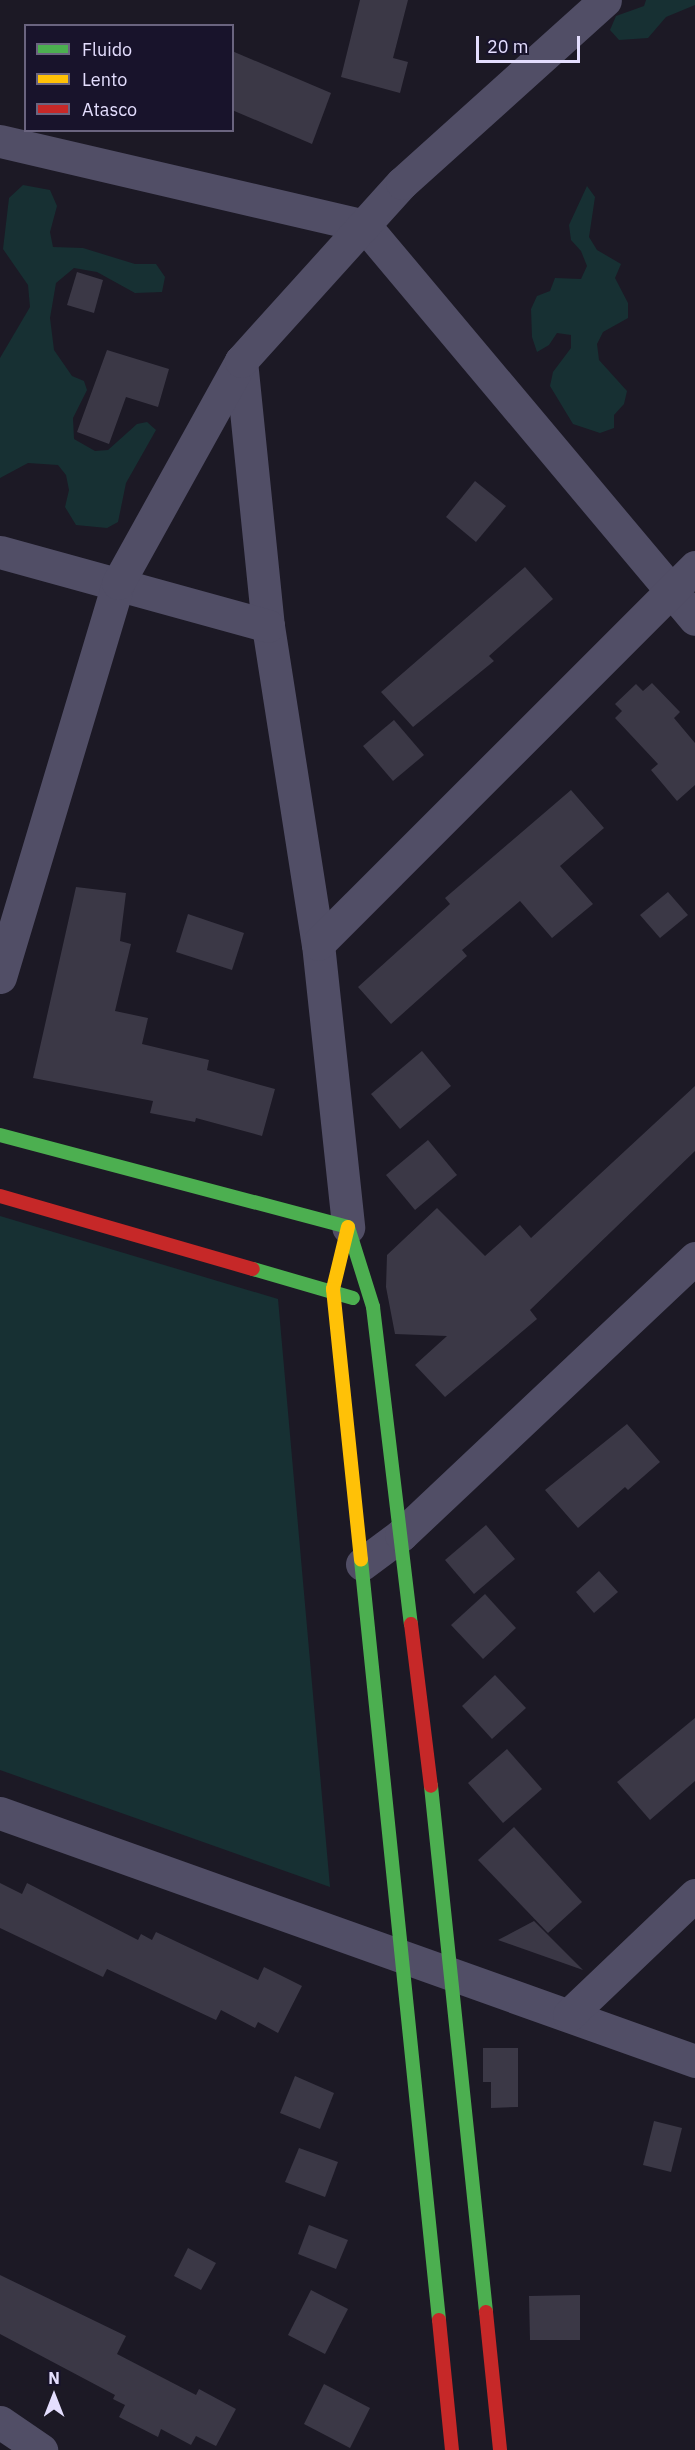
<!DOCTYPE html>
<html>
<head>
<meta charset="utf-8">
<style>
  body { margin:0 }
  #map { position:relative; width:695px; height:2450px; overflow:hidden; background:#1c1925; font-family:"IBM Plex Sans",sans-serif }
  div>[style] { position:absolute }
  .green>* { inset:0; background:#173033 }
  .building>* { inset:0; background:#3b3846 }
  .street>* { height:33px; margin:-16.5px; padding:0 16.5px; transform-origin:16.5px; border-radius:16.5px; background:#514e66 }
  .fast>* { height:14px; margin:-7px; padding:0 7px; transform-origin:7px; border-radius:7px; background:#4caf50 }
  .slow>* { height:14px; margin:-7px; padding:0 7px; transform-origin:7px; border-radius:7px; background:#ffc107 }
  .jam>* { height:14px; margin:-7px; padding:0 7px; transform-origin:7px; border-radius:7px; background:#c62828 }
  span { translate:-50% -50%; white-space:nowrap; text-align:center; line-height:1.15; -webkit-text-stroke:4.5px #18132b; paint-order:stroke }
  .legend { position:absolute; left:24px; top:24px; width:210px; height:108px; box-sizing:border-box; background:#18132b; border:2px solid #6a647f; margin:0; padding:8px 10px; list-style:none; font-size:18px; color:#e4defe }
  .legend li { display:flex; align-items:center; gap:12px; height:30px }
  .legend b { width:30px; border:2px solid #6a647f }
  .north { position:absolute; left:24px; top:2366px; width:60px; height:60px; -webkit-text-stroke:4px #18132b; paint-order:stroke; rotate:0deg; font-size:16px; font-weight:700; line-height:24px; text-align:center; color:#e4defe }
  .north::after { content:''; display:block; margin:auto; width:21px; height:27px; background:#e4defe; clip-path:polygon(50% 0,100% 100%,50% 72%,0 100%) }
  .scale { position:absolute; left:476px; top:36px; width:104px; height:27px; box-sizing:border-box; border:3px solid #e4defe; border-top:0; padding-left:8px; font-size:18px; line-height:21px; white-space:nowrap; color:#e4defe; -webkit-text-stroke:4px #18132b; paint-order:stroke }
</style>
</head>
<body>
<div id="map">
  <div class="green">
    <div style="clip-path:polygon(646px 0,695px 0,695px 5px,666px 17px,648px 38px,619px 40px,610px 30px,616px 16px,644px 6px)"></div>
    <div style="clip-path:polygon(23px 185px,50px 190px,57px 206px,50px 232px,53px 247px,83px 248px,135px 264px,156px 264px,165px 277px,162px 292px,135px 293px,97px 272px,74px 268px,56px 283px,50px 318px,54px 350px,72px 376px,84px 381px,87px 390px,73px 418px,74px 439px,95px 451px,108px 450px,137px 424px,147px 422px,156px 430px,126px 483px,118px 522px,107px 528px,76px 525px,65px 507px,69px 490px,66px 475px,58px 465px,28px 463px,0 478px,0 358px,30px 307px,28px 285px,3px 249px,9px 198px)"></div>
    <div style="clip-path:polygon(587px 186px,595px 197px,589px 237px,597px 250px,621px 264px,615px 278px,628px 303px,628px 318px,603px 332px,597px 344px,599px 360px,627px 391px,624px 404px,614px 415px,614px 428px,600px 433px,573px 424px,550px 386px,553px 372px,571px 348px,571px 335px,557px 333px,549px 345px,537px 352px,532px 337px,531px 309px,537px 296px,550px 291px,555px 278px,581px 279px,587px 266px,581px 251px,571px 240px,569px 225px)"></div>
    <div style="clip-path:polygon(0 1216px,278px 1299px,330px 1887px,0 1770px)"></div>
  </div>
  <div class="building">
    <div style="clip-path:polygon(360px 0,408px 0,393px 58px,408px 62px,400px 93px,341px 77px)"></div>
    <div style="clip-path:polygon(232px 51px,331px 93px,312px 144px,232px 110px)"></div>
    <div style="clip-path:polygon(77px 272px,103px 280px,94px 313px,67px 305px)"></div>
    <div style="clip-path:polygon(107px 350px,169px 369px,158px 407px,126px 397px,109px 444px,77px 432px)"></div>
    <div style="clip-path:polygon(475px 481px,506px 506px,476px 542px,446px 517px)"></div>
    <div style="clip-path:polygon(525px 567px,553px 599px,489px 656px,494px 661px,413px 727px,381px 692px)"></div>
    <div style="clip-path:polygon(652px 683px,680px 712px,674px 718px,695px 743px,695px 785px,677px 801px,651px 770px,658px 764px,615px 718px,622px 711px,615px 704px,636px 684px,643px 691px)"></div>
    <div style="clip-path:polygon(394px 720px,424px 755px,393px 781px,363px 746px)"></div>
    <div style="clip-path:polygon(571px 790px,604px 828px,560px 866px,593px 904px,552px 938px,520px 901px,462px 950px,467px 956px,391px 1024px,358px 987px,450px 904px,445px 898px)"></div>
    <div style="clip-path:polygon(76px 887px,126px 893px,120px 941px,131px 944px,115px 1011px,148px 1018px,142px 1044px,209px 1060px,207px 1070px,275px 1089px,262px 1136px,196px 1118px,195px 1122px,150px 1113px,153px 1101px,33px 1078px)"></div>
    <div style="clip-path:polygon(668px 892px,688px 915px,660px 938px,640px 915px)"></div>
    <div style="clip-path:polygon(188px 914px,244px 933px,232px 970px,176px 952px)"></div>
    <div style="clip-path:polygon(422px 1051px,451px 1086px,400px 1129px,371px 1094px)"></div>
    <div style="clip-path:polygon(695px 1086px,695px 1151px,530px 1310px,537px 1319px,445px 1397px,415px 1365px,447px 1336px,395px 1334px,386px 1287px,387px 1255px,437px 1208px,485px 1256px,520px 1225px,531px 1238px)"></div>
    <div style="clip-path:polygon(428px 1140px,457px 1175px,415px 1210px,386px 1175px)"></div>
    <div style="clip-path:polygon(627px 1424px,660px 1462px,628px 1490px,625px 1487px,578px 1528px,545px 1490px)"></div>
    <div style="clip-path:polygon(486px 1525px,515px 1559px,474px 1594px,445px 1560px)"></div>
    <div style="clip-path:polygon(599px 1571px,618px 1592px,594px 1613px,576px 1592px)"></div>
    <div style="clip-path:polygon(485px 1594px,516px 1628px,483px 1659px,451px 1625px)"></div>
    <div style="clip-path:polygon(495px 1675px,526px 1708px,492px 1739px,462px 1706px)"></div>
    <div style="clip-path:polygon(695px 1718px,695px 1781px,650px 1820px,617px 1782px)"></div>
    <div style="clip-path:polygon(507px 1749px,542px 1789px,503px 1823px,468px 1783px)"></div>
    <div style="clip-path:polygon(514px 1827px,582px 1902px,548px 1933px,478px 1860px)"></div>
    <div style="clip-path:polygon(0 1883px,22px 1894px,27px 1883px,138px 1940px,141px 1934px,152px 1940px,156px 1932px,258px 1980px,264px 1967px,302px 1986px,278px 2033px,258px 2022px,255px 2028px,221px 2010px,216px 2020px,107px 1969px,103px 1977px,0 1928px)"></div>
    <div style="clip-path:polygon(534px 1921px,583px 1970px,498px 1940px)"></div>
    <div style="clip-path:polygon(483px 2048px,518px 2048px,518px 2107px,491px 2108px,491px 2082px,483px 2082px)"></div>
    <div style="clip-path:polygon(295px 2076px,334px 2093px,320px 2129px,280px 2113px)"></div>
    <div style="clip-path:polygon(654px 2121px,682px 2128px,671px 2172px,643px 2165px)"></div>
    <div style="clip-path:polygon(299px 2148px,338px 2162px,325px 2197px,285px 2182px)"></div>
    <div style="clip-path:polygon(309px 2225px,348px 2240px,336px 2269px,298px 2254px)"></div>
    <div style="clip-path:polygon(188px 2248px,216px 2263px,201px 2290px,174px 2276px)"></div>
    <div style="clip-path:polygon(0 2275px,126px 2336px,117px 2354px,196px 2395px,199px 2389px,236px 2409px,216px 2446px,196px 2436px,191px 2445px,161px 2429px,158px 2437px,119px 2417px,125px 2405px,113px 2399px,115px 2395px,0 2334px)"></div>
    <div style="clip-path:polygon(311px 2290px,348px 2309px,325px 2354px,288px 2335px)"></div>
    <div style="clip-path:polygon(580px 2295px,580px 2340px,530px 2340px,529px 2296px)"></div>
    <div style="clip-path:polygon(324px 2384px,370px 2408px,350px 2448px,304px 2424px)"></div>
  </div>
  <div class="street">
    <div style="left:0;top:141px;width:375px;rotate:13.1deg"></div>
    <div style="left:365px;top:226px;width:513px;rotate:49.98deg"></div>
    <div style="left:241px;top:361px;width:266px;rotate:84.2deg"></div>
    <div style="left:268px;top:626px;width:322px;rotate:81.1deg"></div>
    <div style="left:318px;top:944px;width:285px;rotate:83.9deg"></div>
    <div style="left:0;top:552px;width:278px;rotate:15.4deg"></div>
    <div style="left:318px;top:944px;width:533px;rotate:-45deg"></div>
    <div style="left:0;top:977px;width:411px;rotate:-73.3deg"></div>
    <div style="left:118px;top:583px;width:254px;rotate:-61deg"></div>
    <div style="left:241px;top:361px;width:240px;rotate:-47.9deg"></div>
    <div style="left:402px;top:183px;width:273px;rotate:-42deg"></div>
    <div style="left:362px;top:1564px;width:49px;rotate:-36.6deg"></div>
    <div style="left:401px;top:1535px;width:404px;rotate:-43.3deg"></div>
    <div style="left:0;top:1813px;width:738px;rotate:19.64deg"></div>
    <div style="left:569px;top:2015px;width:174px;rotate:-43.6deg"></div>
    <div style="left:0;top:2422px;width:50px;rotate:34.3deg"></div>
  </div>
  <div class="fast">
    <div style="left:0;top:1135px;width:360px;rotate:14.8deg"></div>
    <div style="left:348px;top:1227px;width:84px;rotate:72.6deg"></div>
    <div style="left:373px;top:1307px;width:319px;rotate:83.2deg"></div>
    <div style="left:253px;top:1269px;width:104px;rotate:16.2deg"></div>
    <div style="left:361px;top:1560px;width:764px;rotate:84.14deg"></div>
    <div style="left:431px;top:1786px;width:529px;rotate:84.03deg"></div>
  </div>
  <div class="slow">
    <div style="left:348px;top:1227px;width:64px;rotate:103.6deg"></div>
    <div style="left:333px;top:1289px;width:272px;rotate:84.1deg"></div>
  </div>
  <div class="jam">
    <div style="left:0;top:1196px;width:263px;rotate:16.1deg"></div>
    <div style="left:411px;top:1624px;width:163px;rotate:83deg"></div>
    <div style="left:486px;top:2312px;width:139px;rotate:84.2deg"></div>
    <div style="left:439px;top:2320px;width:131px;rotate:84.3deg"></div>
  </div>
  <ul class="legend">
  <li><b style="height:8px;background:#4caf50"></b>Fluido</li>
  <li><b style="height:8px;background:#ffc107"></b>Lento</li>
  <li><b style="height:8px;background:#c62828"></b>Atasco</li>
  </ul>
  <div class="north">N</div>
  <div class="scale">20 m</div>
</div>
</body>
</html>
